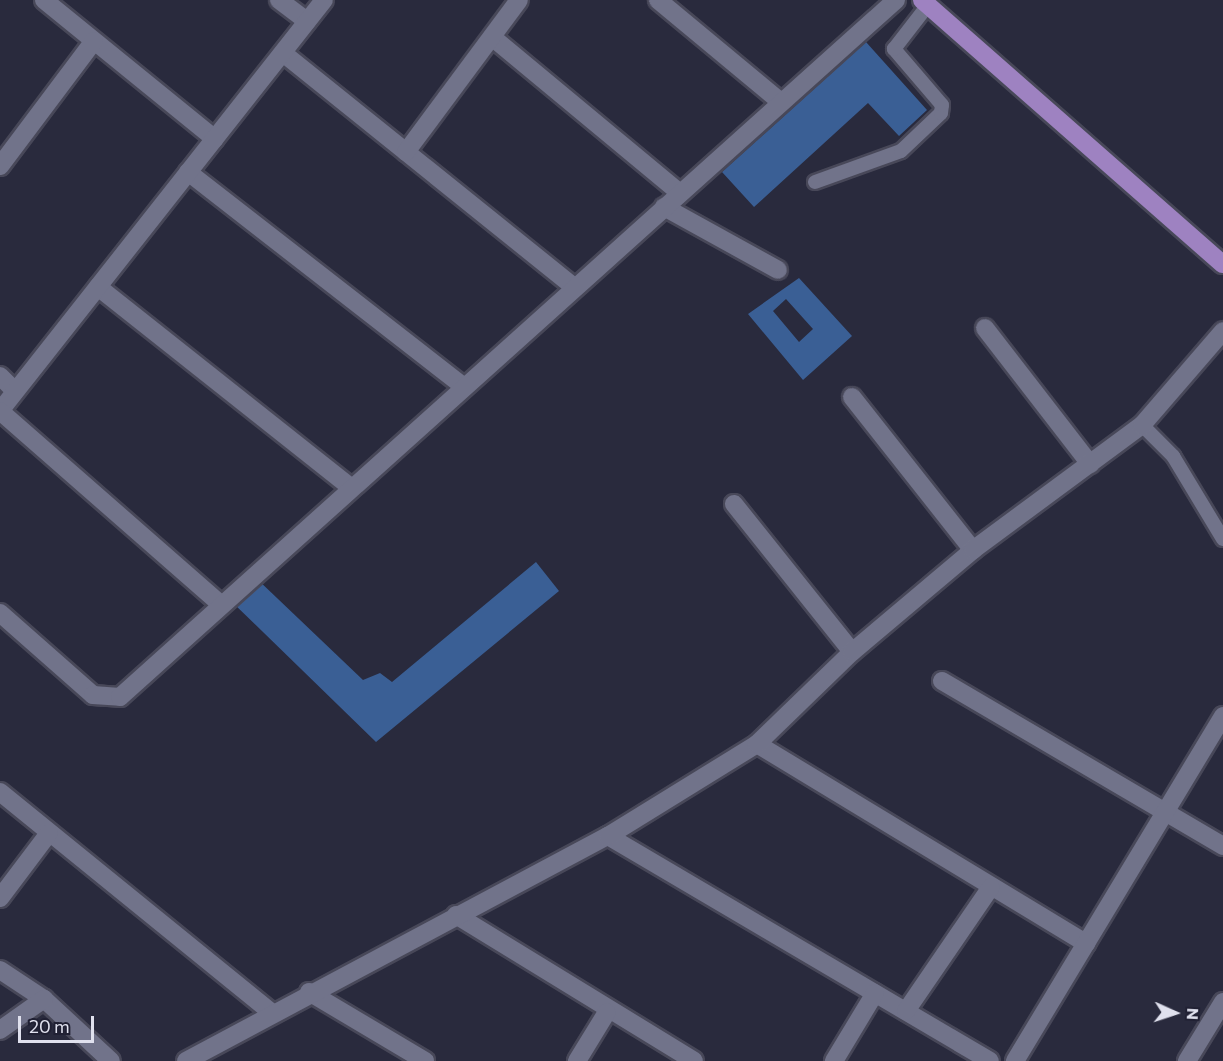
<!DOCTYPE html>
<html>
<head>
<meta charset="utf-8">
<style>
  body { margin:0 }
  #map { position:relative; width:1223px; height:1061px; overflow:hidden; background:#292a3d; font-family:Commissioner,sans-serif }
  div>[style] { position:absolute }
  .building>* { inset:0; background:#3a5f95 }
  .roads { filter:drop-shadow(2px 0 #484859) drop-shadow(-2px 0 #484859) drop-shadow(0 2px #484859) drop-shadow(0 -2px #484859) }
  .lane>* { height:14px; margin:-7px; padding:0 7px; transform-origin:7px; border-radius:7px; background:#71738a }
  .street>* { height:18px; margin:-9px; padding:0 9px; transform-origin:9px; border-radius:9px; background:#71738a }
  .primary>* { height:18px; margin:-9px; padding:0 9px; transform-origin:9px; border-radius:9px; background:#9e82c1 }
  span { translate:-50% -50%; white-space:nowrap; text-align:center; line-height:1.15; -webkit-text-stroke:6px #202033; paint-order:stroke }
  .north { position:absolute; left:1145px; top:983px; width:60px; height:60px; -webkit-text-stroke:4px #202033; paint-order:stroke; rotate:93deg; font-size:16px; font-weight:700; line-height:24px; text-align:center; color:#e0e1ee }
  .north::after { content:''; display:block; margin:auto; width:21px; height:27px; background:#e0e1ee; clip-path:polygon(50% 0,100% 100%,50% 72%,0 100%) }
  .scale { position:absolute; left:18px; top:1016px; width:76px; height:27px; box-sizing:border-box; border:3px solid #e0e1ee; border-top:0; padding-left:8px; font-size:18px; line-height:21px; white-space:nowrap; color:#e0e1ee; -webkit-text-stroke:4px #202033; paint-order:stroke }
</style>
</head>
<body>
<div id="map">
  <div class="building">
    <div style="clip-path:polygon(866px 42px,927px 110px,899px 136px,868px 103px,754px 207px,722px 172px)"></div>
    <div style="clip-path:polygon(evenodd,799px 278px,852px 336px,803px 380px,748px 314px,799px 278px,786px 299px,813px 329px,799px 342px,773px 311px,786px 299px)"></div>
    <div style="clip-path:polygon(536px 562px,559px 591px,376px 742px,231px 601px,256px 578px,363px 680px,380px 673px,392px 682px)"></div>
  </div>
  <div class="roads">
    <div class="lane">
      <div style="left:815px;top:182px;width:91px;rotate:-19.8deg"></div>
      <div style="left:901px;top:151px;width:55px;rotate:-43.5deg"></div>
      <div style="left:941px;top:113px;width:8px;rotate:-83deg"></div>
      <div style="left:942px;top:105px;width:74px;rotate:-130.6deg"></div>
      <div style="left:894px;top:49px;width:56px;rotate:-52.3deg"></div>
      <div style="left:1142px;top:425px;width:44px;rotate:45deg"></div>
      <div style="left:1173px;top:456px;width:97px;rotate:58.9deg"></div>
    </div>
    <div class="street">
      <div style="left:44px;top:0;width:220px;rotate:39.1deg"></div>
      <div style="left:279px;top:0;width:35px;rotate:37deg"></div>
      <div style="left:658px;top:0;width:160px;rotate:39.7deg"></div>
      <div style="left:492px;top:37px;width:244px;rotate:39.7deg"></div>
      <div style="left:283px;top:53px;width:373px;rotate:38.8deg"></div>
      <div style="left:406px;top:152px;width:189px;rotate:-53.4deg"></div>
      <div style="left:0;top:166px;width:156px;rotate:-53.1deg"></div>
      <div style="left:188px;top:172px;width:348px;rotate:37.9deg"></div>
      <div style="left:664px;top:207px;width:130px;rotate:28.9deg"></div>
      <div style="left:98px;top:287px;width:322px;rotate:38.4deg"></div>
      <div style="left:985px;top:328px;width:172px;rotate:52.3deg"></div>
      <div style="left:0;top:376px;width:21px;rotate:45deg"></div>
      <div style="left:852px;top:397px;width:195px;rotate:51.7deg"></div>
      <div style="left:0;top:411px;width:523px;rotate:-51.75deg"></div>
      <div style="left:0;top:411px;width:291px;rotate:41.2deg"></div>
      <div style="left:734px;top:504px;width:189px;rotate:51.4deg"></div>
      <div style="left:0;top:613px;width:124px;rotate:41.4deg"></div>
      <div style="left:93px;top:695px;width:27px;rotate:4deg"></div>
      <div style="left:120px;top:697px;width:1043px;rotate:-41.93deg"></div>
      <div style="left:942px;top:681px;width:326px;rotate:30.4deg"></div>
      <div style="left:757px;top:744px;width:385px;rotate:31.2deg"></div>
      <div style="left:0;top:792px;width:349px;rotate:39.1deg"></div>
      <div style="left:608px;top:836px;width:443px;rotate:30.5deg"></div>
      <div style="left:0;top:898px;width:81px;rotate:-53deg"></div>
      <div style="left:456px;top:915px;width:279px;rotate:31.5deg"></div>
      <div style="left:0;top:970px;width:53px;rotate:33.4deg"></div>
      <div style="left:44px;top:999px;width:91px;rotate:42.8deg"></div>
      <div style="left:309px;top:992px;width:135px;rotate:30.7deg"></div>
      <div style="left:906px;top:1011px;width:150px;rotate:-55.6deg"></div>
      <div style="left:0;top:1030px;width:54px;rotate:-35.2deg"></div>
      <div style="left:186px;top:1061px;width:478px;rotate:-28.1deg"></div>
      <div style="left:608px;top:836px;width:175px;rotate:-31.7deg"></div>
      <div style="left:757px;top:744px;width:132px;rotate:-44.1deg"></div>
      <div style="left:852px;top:652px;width:158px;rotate:-40.1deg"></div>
      <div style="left:973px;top:550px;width:210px;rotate:-36.5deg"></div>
      <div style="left:1142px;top:425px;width:124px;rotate:-49.2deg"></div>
      <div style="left:577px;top:1061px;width:57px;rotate:-58.5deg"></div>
      <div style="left:834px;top:1061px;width:79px;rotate:-58.9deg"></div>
      <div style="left:1015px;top:1061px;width:403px;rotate:-58.9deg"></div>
      <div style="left:1187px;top:1061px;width:69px;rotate:-58.6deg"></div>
    </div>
    <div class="primary">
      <div style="left:922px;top:0;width:400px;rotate:41.3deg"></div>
    </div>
  </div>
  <div class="north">N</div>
  <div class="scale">20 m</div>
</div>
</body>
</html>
